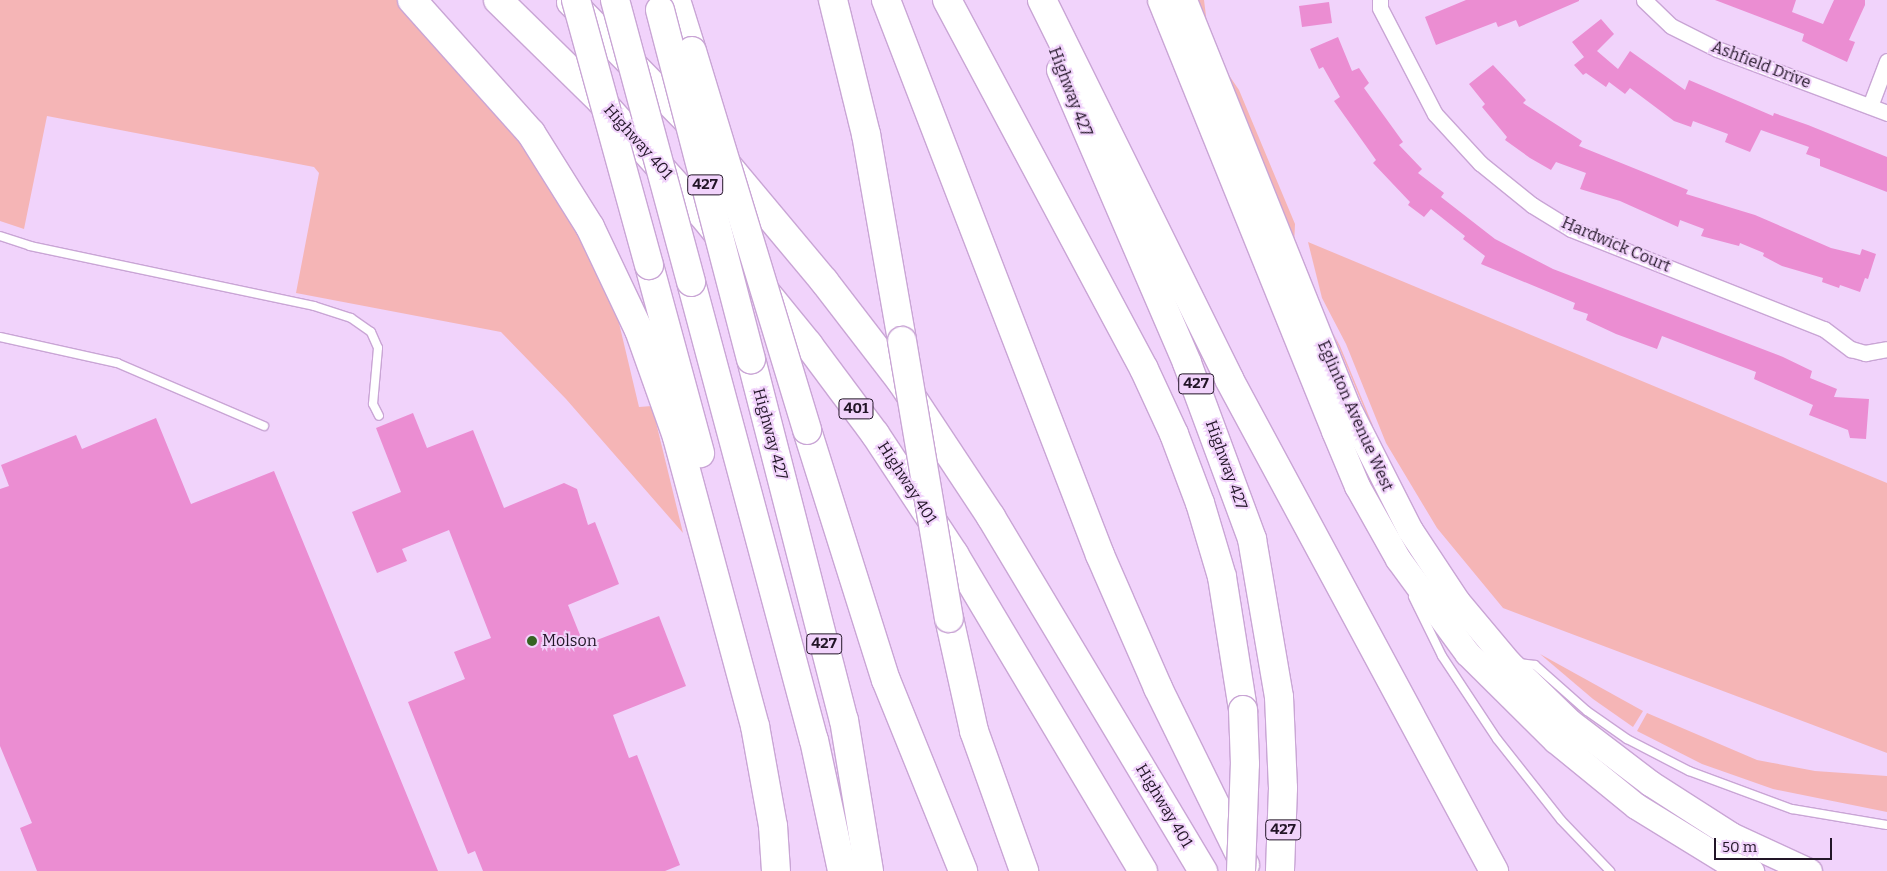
<!DOCTYPE html>
<html>
<head>
<meta charset="utf-8">
<style>
  body { margin:0 }
  #map { position:relative; width:1887px; height:871px; overflow:hidden; background:#f1d3fb; font-family:Bitter,serif }
  div>[style] { position:absolute }
  .green>* { inset:0; background:#f5b5b6 }
  .building>* { inset:0; background:#eb8dd2 }
  .roads { filter:drop-shadow(1px 0 #c9a5d5) drop-shadow(-1px 0 #c9a5d5) drop-shadow(0 1px #c9a5d5) drop-shadow(0 -1px #c9a5d5) }
  .lane>* { height:8px; margin:-4px; padding:0 4px; transform-origin:4px; border-radius:4px; background:#fff }
  .street>* { height:15px; margin:-7.5px; padding:0 7.5px; transform-origin:7.5px; border-radius:7.5px; background:#fff }
  .primary>* { height:25px; margin:-12.5px; padding:0 12.5px; transform-origin:12.5px; border-radius:12.5px; background:#fff }
  .highway>* { height:28px; margin:-14px; padding:0 14px; transform-origin:14px; border-radius:14px; background:#fff }
  .bridges { filter:drop-shadow(1px 0 #c9a5d5) drop-shadow(-1px 0 #c9a5d5) drop-shadow(0 1px #c9a5d5) drop-shadow(0 -1px #c9a5d5) }
  .highway-bridge>* { height:28px; margin:-14px; padding:0 14px; transform-origin:14px; border-radius:14px; background:#fff }
  .dots>* { width:14px; height:14px; translate:-50% -50%; box-sizing:border-box; border:2px solid #f1d3fb; border-radius:50% }
  span { translate:-50% -50%; white-space:nowrap; text-align:center; line-height:1.15; -webkit-text-stroke:4px #f1d3fb; paint-order:stroke }
  .shield-label span { padding:1px 4px; background:#f1d3fb; border:1px solid; border-radius:4px; -webkit-text-stroke-width:0 }
  .shield-label { font-size:15px; color:#221527; font-weight:700 }
  .street-label { font-size:16px; color:#221527 }
  .poi-label { font-size:16px; color:#221527 }
  .left { translate:0 -50%; text-align:left }
  .scale { position:absolute; left:1714px; top:838px; width:118px; height:22px; box-sizing:border-box; border:2px solid #221527; border-top:0; padding-left:6px; font-size:15px; line-height:18px; white-space:nowrap; color:#221527; -webkit-text-stroke:4px #f1d3fb; paint-order:stroke }
</style>
</head>
<body>
<div id="map">
  <div class="green">
    <div style="clip-path:polygon(0 0,401px 0,507px 123px,566px 211px,614px 302px,639px 407px,652px 406px,683px 533px,566px 399px,501px 332px,296px 293px,319px 173px,314px 167px,47px 116px,24px 229px,0 221px)"></div>
    <div style="clip-path:polygon(1192px 0,1204px 0,1207px 24px,1220px 62px,1239px 90px,1295px 224px,1294px 246px)"></div>
    <div style="clip-path:polygon(1308px 242px,1887px 483px,1887px 753px,1503px 608px,1437px 528px,1386px 443px,1346px 344px,1322px 298px)"></div>
    <div style="clip-path:polygon(1333px 333px,1340px 346px,1373px 426px,1371px 425px)"></div>
    <div style="clip-path:polygon(1540px 654px,1643px 711px,1633px 727px,1593px 699px)"></div>
    <div style="clip-path:polygon(1647px 713px,1757px 760px,1815px 771px,1887px 776px,1887px 812px,1773px 789px,1702px 764px,1637px 731px)"></div>
  </div>
  <div class="building">
    <div style="clip-path:polygon(1466px 0,1579px 0,1579px 1px,1519px 27px,1516px 20px,1498px 27px,1496px 22px,1436px 45px,1425px 17px)"></div>
    <div style="clip-path:polygon(1715px 0,1796px 0,1792px 12px,1823px 24px,1834px 0,1865px 0,1865px 5px,1849px 40px,1855px 42px,1847px 62px,1802px 41px,1804px 34px)"></div>
    <div style="clip-path:polygon(1329px 2px,1332px 23px,1302px 27px,1299px 6px)"></div>
    <div style="clip-path:polygon(1601px 19px,1614px 34px,1597px 51px,1618px 69px,1630px 51px,1685px 90px,1689px 80px,1773px 116px,1774px 113px,1808px 125px,1887px 157px,1887px 192px,1820px 166px,1820px 159px,1806px 154px,1809px 147px,1761px 130px,1750px 152px,1725px 142px,1728px 134px,1693px 121px,1691px 127px,1674px 121px,1630px 88px,1625px 94px,1609px 82px,1606px 87px,1586px 73px,1583px 75px,1574px 65px,1584px 57px,1572px 42px)"></div>
    <div style="clip-path:polygon(1338px 37px,1352px 71px,1359px 68px,1369px 83px,1364px 88px,1403px 142px,1399px 145px,1422px 169px,1418px 173px,1444px 193px,1441px 197px,1495px 239px,1553px 269px,1783px 357px,1812px 371px,1810px 378px,1837px 389px,1834px 397px,1869px 399px,1866px 439px,1850px 438px,1848px 430px,1809px 415px,1813px 405px,1754px 379px,1756px 372px,1662px 336px,1657px 349px,1616px 334px,1586px 320px,1588px 314px,1573px 309px,1575px 303px,1481px 264px,1485px 256px,1463px 239px,1465px 236px,1431px 209px,1424px 217px,1408px 205px,1410px 202px,1373px 163px,1376px 160px,1334px 101px,1340px 97px,1323px 67px,1319px 69px,1310px 49px)"></div>
    <div style="clip-path:polygon(1493px 65px,1526px 100px,1523px 103px,1582px 141px,1579px 146px,1688px 190px,1686px 194px,1755px 215px,1831px 248px,1860px 255px,1862px 249px,1876px 254px,1868px 279px,1865px 278px,1860px 292px,1840px 285px,1839px 288px,1822px 282px,1823px 278px,1782px 266px,1763px 256px,1764px 253px,1740px 243px,1739px 246px,1701px 236px,1704px 229px,1680px 220px,1678px 227px,1620px 201px,1580px 189px,1586px 173px,1556px 162px,1551px 170px,1530px 158px,1505px 140px,1507px 137px,1482px 107px,1485px 104px,1469px 84px)"></div>
    <div style="clip-path:polygon(413px 413px,427px 448px,473px 430px,504px 508px,564px 483px,577px 489px,588px 525px,595px 522px,619px 584px,568px 605px,584px 645px,659px 616px,686px 686px,613px 715px,629px 758px,637px 755px,680px 865px,665px 871px,483px 871px,475px 851px,468px 854px,408px 702px,465px 679px,454px 652px,491px 638px,449px 530px,402px 549px,407px 561px,377px 573px,352px 512px,401px 492px,376px 428px)"></div>
    <div style="clip-path:polygon(156px 418px,191px 504px,274px 471px,438px 871px,37px 871px,20px 828px,32px 823px,0 746px,0 489px,9px 486px,1px 465px,76px 435px,82px 449px)"></div>
  </div>
  <div class="roads">
    <div class="lane">
      <div style="left:0;top:236px;width:32px;rotate:18deg"></div>
      <div style="left:30px;top:246px;width:290px;rotate:11.9deg"></div>
      <div style="left:314px;top:306px;width:39px;rotate:18deg"></div>
      <div style="left:351px;top:318px;width:24px;rotate:35deg"></div>
      <div style="left:371px;top:332px;width:17px;rotate:66deg"></div>
      <div style="left:378px;top:348px;width:56px;rotate:95.1deg"></div>
      <div style="left:373px;top:404px;width:13px;rotate:63deg"></div>
      <div style="left:0;top:337px;width:120px;rotate:12.5deg"></div>
      <div style="left:117px;top:363px;width:160px;rotate:23.2deg"></div>
      <div style="left:1413px;top:597px;width:66px;rotate:63.8deg"></div>
      <div style="left:1442px;top:656px;width:100px;rotate:56.5deg"></div>
      <div style="left:1497px;top:739px;width:103px;rotate:51.7deg"></div>
      <div style="left:1561px;top:820px;width:71px;rotate:46.1deg"></div>
      <div style="left:1519px;top:663px;width:16px;rotate:7deg"></div>
      <div style="left:1535px;top:665px;width:69px;rotate:41.5deg"></div>
      <div style="left:1587px;top:711px;width:49px;rotate:35deg"></div>
      <div style="left:1627px;top:739px;width:70px;rotate:27.3deg"></div>
      <div style="left:1689px;top:771px;width:110px;rotate:20.3deg"></div>
      <div style="left:1792px;top:809px;width:96px;rotate:9.6deg"></div>
    </div>
    <div class="street">
      <div style="left:1380px;top:0;width:8px;rotate:90deg"></div>
      <div style="left:1380px;top:8px;width:119px;rotate:62.6deg"></div>
      <div style="left:1435px;top:114px;width:67px;rotate:47.4deg"></div>
      <div style="left:1480px;top:163px;width:67px;rotate:38.9deg"></div>
      <div style="left:1532px;top:205px;width:46px;rotate:31.6deg"></div>
      <div style="left:1571px;top:229px;width:272px;rotate:21.6deg"></div>
      <div style="left:1824px;top:329px;width:34px;rotate:37deg"></div>
      <div style="left:1851px;top:349px;width:15px;rotate:16deg"></div>
      <div style="left:1865px;top:353px;width:22px;rotate:-10deg"></div>
      <div style="left:1644px;top:0;width:37px;rotate:44deg"></div>
      <div style="left:1671px;top:26px;width:51px;rotate:26.6deg"></div>
      <div style="left:1717px;top:49px;width:182px;rotate:20.6deg"></div>
      <div style="left:1870px;top:106px;width:48px;rotate:-69.3deg"></div>
    </div>
    <div class="primary">
      <div style="left:1160px;top:0;width:465px;rotate:68deg"></div>
      <div style="left:1334px;top:431px;width:60px;rotate:67.3deg"></div>
      <div style="left:1357px;top:486px;width:84px;rotate:60.7deg"></div>
      <div style="left:1398px;top:559px;width:117px;rotate:53.7deg"></div>
      <div style="left:1467px;top:653px;width:124px;rotate:44.7deg"></div>
      <div style="left:1555px;top:740px;width:104px;rotate:39.2deg"></div>
      <div style="left:1636px;top:806px;width:107px;rotate:31.6deg"></div>
      <div style="left:1727px;top:862px;width:26px;rotate:21deg"></div>
      <div style="left:1184px;top:0;width:437px;rotate:68.1deg"></div>
      <div style="left:1347px;top:406px;width:139px;rotate:63.1deg"></div>
      <div style="left:1410px;top:530px;width:85px;rotate:56.5deg"></div>
      <div style="left:1457px;top:601px;width:80px;rotate:50.1deg"></div>
      <div style="left:1508px;top:662px;width:86px;rotate:44.1deg"></div>
      <div style="left:1570px;top:722px;width:101px;rotate:37.3deg"></div>
      <div style="left:1650px;top:783px;width:96px;rotate:32.7deg"></div>
      <div style="left:1731px;top:835px;width:86px;rotate:24.8deg"></div>
    </div>
    <div class="highway">
      <div style="left:412px;top:0;width:178px;rotate:48.2deg"></div>
      <div style="left:531px;top:133px;width:111px;rotate:57.9deg"></div>
      <div style="left:590px;top:227px;width:114px;rotate:64.6deg"></div>
      <div style="left:639px;top:330px;width:114px;rotate:70.4deg"></div>
      <div style="left:677px;top:437px;width:299px;rotate:74.9deg"></div>
      <div style="left:755px;top:726px;width:102px;rotate:79.8deg"></div>
      <div style="left:773px;top:826px;width:45px;rotate:86.2deg"></div>
      <div style="left:498px;top:0;width:144px;rotate:44.4deg"></div>
      <div style="left:601px;top:101px;width:152px;rotate:48.2deg"></div>
      <div style="left:702px;top:214px;width:168px;rotate:50.8deg"></div>
      <div style="left:808px;top:344px;width:112px;rotate:53.3deg"></div>
      <div style="left:875px;top:434px;width:144px;rotate:56.6deg"></div>
      <div style="left:954px;top:554px;width:369px;rotate:59.2deg"></div>
      <div style="left:676px;top:0;width:53px;rotate:72.6deg"></div>
      <div style="left:833px;top:0;width:138px;rotate:76.2deg"></div>
      <div style="left:866px;top:134px;width:210px;rotate:80.1deg"></div>
      <div style="left:886px;top:0;width:595px;rotate:68.91deg"></div>
      <div style="left:1100px;top:555px;width:145px;rotate:66.4deg"></div>
      <div style="left:1158px;top:688px;width:197px;rotate:63.8deg"></div>
      <div style="left:947px;top:0;width:418px;rotate:61.9deg"></div>
      <div style="left:1144px;top:369px;width:72px;rotate:65.2deg"></div>
      <div style="left:1174px;top:434px;width:74px;rotate:69.4deg"></div>
      <div style="left:1200px;top:503px;width:77px;rotate:73.4deg"></div>
      <div style="left:1222px;top:577px;width:135px;rotate:81deg"></div>
      <div style="left:1042px;top:0;width:423px;rotate:63.7deg"></div>
      <div style="left:1229px;top:379px;width:559px;rotate:61.69deg"></div>
      <div style="left:571px;top:2px;width:177px;rotate:45.5deg"></div>
      <div style="left:1061px;top:70px;width:319px;rotate:66.7deg"></div>
      <div style="left:1187px;top:363px;width:188px;rotate:69.7deg"></div>
      <div style="left:1252px;top:539px;width:160px;rotate:80.3deg"></div>
      <div style="left:1279px;top:697px;width:91px;rotate:87.5deg"></div>
      <div style="left:1283px;top:788px;width:83px;rotate:92.1deg"></div>
      <div style="left:722px;top:159px;width:159px;rotate:50.1deg"></div>
      <div style="left:824px;top:281px;width:126px;rotate:52.4deg"></div>
      <div style="left:901px;top:381px;width:163px;rotate:56.5deg"></div>
      <div style="left:991px;top:517px;width:413px;rotate:59.1deg"></div>
      <div style="left:649px;top:265px;width:195px;rotate:74.8deg"></div>
      <div style="left:691px;top:282px;width:474px;rotate:75deg"></div>
      <div style="left:814px;top:740px;width:134px;rotate:77.9deg"></div>
      <div style="left:751px;top:359px;width:373px;rotate:75.6deg"></div>
      <div style="left:844px;top:720px;width:153px;rotate:80.6deg"></div>
      <div style="left:807px;top:430px;width:262px;rotate:72.5deg"></div>
      <div style="left:886px;top:680px;width:206px;rotate:68deg"></div>
      <div style="left:949px;top:618px;width:116px;rotate:77.5deg"></div>
      <div style="left:974px;top:731px;width:149px;rotate:70.3deg"></div>
    </div>
  </div>
  <div class="bridges">
    <div class="highway-bridge">
      <div style="left:576px;top:0;width:275px;rotate:74.6deg"></div>
      <div style="left:615px;top:0;width:292px;rotate:74.9deg"></div>
      <div style="left:660px;top:10px;width:361px;rotate:75.4deg"></div>
      <div style="left:692px;top:51px;width:396px;rotate:73.1deg"></div>
      <div style="left:902px;top:341px;width:281px;rotate:80.4deg"></div>
      <div style="left:1241px;top:871px;width:107px;rotate:-87.9deg"></div>
      <div style="left:1245px;top:764px;width:54px;rotate:-92.1deg"></div>
    </div>
  </div>
  <div class="dots">
    <div style="left:532px;top:641px;background:#356322"></div>
  </div>
  <div class="shield-label">
    <span style="left:705px;top:185px">427</span>
    <span style="left:1196px;top:384px">427</span>
    <span style="left:856px;top:409px">401</span>
    <span style="left:824px;top:644px">427</span>
    <span style="left:1283px;top:830px">427</span>
  </div>
  <div class="street-label">
    <span style="left:1761px;top:65px;rotate:21deg">Ashfield Drive</span>
    <span style="left:1070px;top:92px;rotate:69deg">Highway 427</span>
    <span style="left:638px;top:142px;rotate:48deg">Highway 401</span>
    <span style="left:1616px;top:245px;rotate:23deg">Hardwick Court</span>
    <span style="left:1355px;top:416px;rotate:66deg">Eglinton Avenue West</span>
    <span style="left:770px;top:434px;rotate:75deg">Highway 427</span>
    <span style="left:1226px;top:465px;rotate:70deg">Highway 427</span>
    <span style="left:907px;top:483px;rotate:57deg">Highway 401</span>
    <span style="left:1164px;top:806px;rotate:59deg">Highway 401</span>
  </div>
  <div class="poi-label">
    <span class="left" style="left:542px;top:641px">Molson</span>
  </div>
  <div class="scale">50 m</div>
</div>
</body>
</html>
